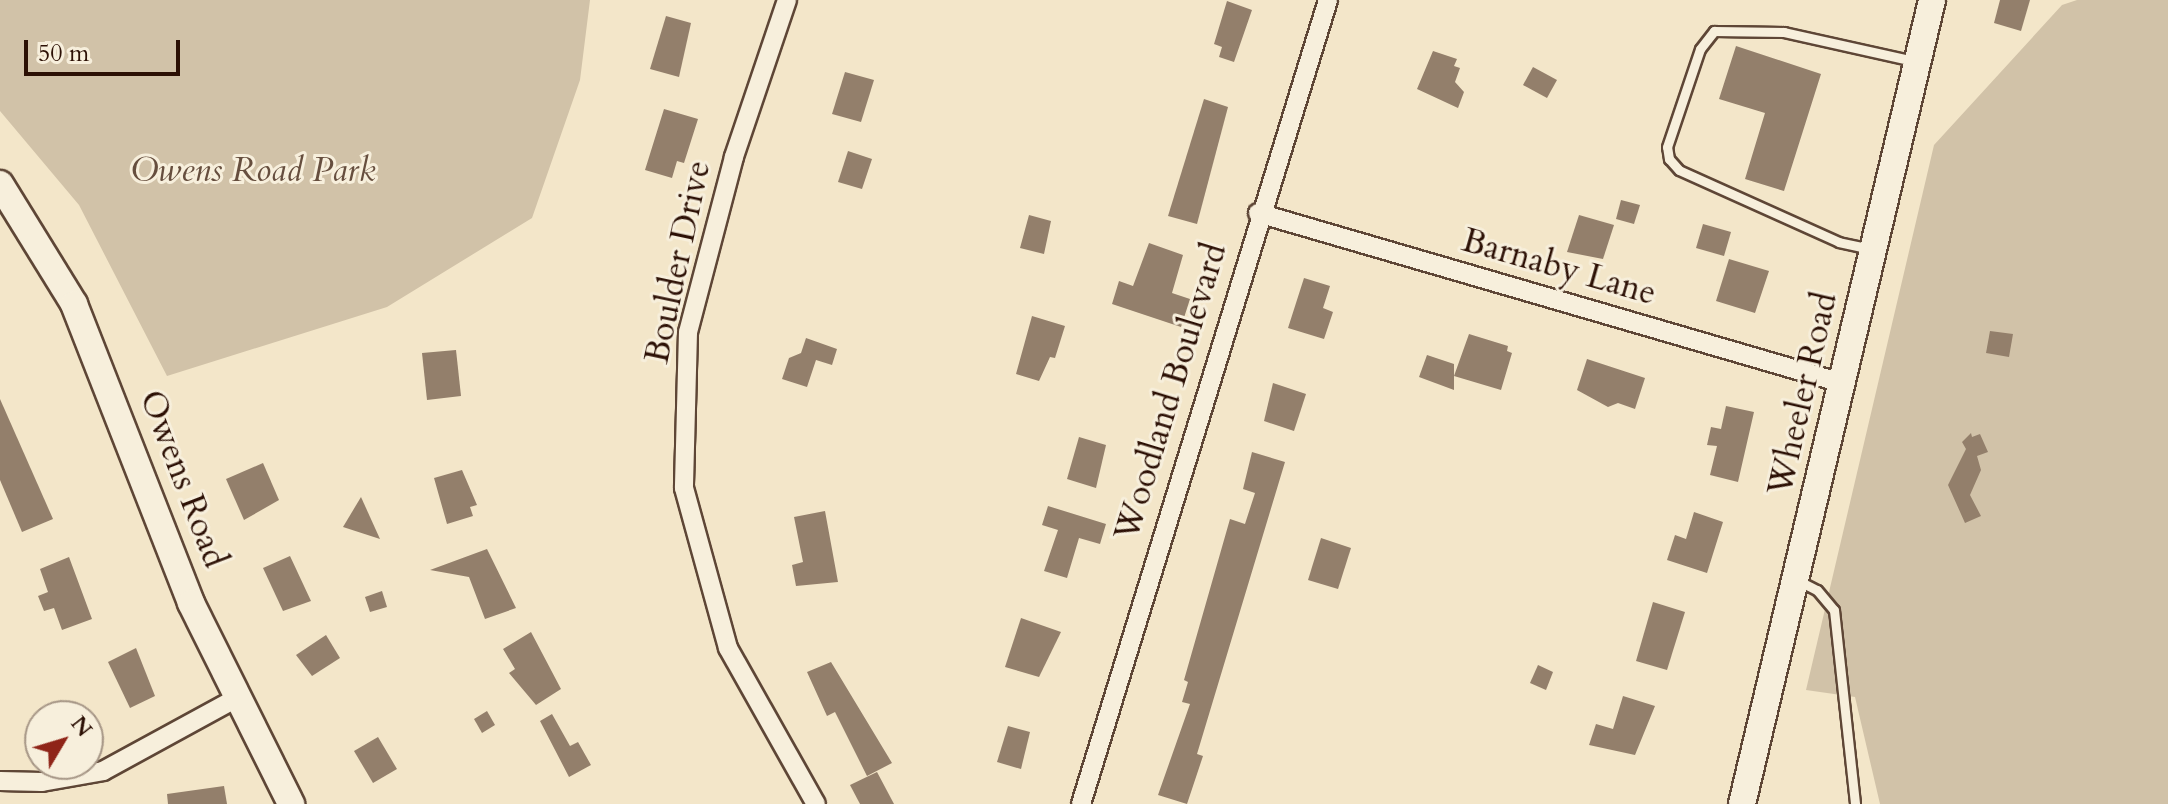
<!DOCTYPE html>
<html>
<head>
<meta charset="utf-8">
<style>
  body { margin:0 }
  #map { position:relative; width:2168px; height:804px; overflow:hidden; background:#f3e6c9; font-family:Cardo,serif }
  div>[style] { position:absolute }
  .green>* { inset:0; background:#d1c2a8 }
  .building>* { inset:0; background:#937f6b }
  .roads { filter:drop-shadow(2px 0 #5e4636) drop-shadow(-2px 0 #5e4636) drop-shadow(0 2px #5e4636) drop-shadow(0 -2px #5e4636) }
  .lane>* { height:9px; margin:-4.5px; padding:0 4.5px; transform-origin:4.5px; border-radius:4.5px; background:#f7efdc }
  .street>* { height:18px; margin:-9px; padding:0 9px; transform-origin:9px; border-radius:9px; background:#f7efdc }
  .secondary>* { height:26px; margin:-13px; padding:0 13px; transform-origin:13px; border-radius:13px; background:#f7efdc }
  span { translate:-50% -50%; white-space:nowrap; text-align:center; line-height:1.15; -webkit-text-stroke:6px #f7efdc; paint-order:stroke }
  .park-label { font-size:34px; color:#664e3e; font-style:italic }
  .street-label { font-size:34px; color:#2c1005 }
  .north { position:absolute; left:24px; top:700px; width:80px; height:80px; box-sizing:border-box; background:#f7efdc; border:2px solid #a69686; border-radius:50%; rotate:52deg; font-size:22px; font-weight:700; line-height:32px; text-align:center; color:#2c1005 }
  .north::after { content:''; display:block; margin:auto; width:28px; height:36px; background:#8f2418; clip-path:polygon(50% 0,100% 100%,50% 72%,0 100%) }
  .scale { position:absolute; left:24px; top:40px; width:156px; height:36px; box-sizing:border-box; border:4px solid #2c1005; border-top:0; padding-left:10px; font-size:24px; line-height:28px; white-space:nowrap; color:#2c1005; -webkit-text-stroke:6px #f7efdc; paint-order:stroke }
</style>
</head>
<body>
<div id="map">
  <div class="green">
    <div style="clip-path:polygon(0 0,590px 0,580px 80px,532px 218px,387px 307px,167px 376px,79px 205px,0 111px)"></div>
    <div style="clip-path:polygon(2077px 0,2168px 0,2168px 804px,1880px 804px,1855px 697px,1806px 690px,1934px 145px,2062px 5px)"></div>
  </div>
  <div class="building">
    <div style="clip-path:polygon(2000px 0,2030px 0,2021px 31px,1994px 23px)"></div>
    <div style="clip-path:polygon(1227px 1px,1252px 10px,1234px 62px,1219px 57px,1222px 47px,1214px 44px)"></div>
    <div style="clip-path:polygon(666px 16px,691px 23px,679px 77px,650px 69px)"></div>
    <div style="clip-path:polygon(1736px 46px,1821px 74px,1784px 191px,1745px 179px,1765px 113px,1719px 99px)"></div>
    <div style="clip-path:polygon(1433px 51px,1457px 59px,1454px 66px,1460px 68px,1455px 82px,1464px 92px,1458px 108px,1417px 89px)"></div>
    <div style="clip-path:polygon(1533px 67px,1557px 80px,1547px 98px,1523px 85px)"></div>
    <div style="clip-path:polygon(845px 72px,874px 80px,861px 122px,832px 114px)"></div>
    <div style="clip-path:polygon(1204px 99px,1228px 107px,1197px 224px,1168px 216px)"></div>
    <div style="clip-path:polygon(664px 109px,698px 119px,684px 163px,677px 161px,672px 178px,645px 170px)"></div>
    <div style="clip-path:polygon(848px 151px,872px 159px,862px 189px,838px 182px)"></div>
    <div style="clip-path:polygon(1621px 200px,1640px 205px,1634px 224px,1616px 219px)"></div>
    <div style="clip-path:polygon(1029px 215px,1051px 221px,1044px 254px,1020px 248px)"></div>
    <div style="clip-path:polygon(1579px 215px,1614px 225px,1603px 259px,1567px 252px)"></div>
    <div style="clip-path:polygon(1703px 224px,1731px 232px,1724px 256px,1696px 248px)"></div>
    <div style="clip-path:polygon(1149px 243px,1183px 255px,1172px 293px,1190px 299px,1181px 327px,1112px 304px,1119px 281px,1133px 286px)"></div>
    <div style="clip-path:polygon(1729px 259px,1769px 271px,1755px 313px,1716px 301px)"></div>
    <div style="clip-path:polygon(1304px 278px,1330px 286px,1323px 308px,1333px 312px,1324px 339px,1288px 328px)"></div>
    <div style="clip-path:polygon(1032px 316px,1065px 326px,1055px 358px,1050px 357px,1039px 381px,1016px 374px)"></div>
    <div style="clip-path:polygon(1990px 331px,2013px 334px,2009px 357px,1986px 353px)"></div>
    <div style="clip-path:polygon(1469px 334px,1508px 346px,1507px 351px,1512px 353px,1501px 390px,1454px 376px)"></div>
    <div style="clip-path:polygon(806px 338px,837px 349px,832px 365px,816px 360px,807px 387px,782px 379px,789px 358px,801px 353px)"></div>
    <div style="clip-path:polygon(456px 350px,461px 396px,427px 400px,422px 353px)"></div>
    <div style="clip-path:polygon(1427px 355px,1454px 364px,1454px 390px,1419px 377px)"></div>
    <div style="clip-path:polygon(1587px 359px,1645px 378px,1635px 409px,1618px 403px,1608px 407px,1577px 390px)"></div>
    <div style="clip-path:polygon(1273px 383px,1306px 394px,1294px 431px,1264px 421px)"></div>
    <div style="clip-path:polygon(0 399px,53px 519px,22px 532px,0 480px)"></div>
    <div style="clip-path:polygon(1726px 406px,1754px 412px,1738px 482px,1710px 475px,1717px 446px,1707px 445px,1711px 427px,1721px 429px)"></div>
    <div style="clip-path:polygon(1971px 433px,1972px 437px,1980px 434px,1988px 452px,1977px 456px,1981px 470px,1970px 495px,1981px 516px,1965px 523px,1948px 485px,1966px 449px,1962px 442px)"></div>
    <div style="clip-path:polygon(1079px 437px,1106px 445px,1096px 488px,1067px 479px)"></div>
    <div style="clip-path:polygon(1252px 452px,1285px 462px,1197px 754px,1203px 756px,1187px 804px,1158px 795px,1190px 704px,1182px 702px,1188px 682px,1184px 680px,1230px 519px,1245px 524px,1255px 493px,1243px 489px)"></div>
    <div style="clip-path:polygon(263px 463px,279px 500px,244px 520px,226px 479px)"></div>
    <div style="clip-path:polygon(462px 470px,477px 505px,470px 507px,473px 516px,447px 524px,434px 478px)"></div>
    <div style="clip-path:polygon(361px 497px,380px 539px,343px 527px)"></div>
    <div style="clip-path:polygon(1048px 506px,1106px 524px,1100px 544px,1079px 538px,1067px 578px,1044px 571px,1058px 530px,1042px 525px)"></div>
    <div style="clip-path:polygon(825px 511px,838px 582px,796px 586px,792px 565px,803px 562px,794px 517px)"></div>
    <div style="clip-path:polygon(1694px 512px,1723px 522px,1707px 573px,1667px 560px,1675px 535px,1686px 539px)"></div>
    <div style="clip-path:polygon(1321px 538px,1351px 548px,1338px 589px,1308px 580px)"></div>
    <div style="clip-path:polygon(487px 549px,516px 608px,485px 619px,469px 577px,430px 570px)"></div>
    <div style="clip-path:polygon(290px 556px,311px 601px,283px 611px,263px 568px)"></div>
    <div style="clip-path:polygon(69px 557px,92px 619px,62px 630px,54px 608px,44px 611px,38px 596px,48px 592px,40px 569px)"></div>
    <div style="clip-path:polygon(382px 591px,387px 607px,370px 612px,365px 597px)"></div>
    <div style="clip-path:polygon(1653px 602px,1685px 612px,1667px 670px,1636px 661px)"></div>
    <div style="clip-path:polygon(1021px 618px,1061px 632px,1039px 677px,1005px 667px)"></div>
    <div style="clip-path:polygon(531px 632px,561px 689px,536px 705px,509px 673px,515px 669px,503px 649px)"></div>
    <div style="clip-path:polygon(326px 635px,340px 658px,312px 676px,296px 655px)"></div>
    <div style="clip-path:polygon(136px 648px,155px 696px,130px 708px,108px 662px)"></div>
    <div style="clip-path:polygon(831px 662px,892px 763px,867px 776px,835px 712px,827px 716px,807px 672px)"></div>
    <div style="clip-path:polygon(1538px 665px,1553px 672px,1546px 690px,1530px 683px)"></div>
    <div style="clip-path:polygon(1623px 696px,1655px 706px,1635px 755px,1589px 745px,1596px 724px,1613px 729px)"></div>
    <div style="clip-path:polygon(487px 711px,495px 725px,482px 733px,474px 719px)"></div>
    <div style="clip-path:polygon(552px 714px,570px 746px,578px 742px,591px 765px,569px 777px,540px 721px)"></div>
    <div style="clip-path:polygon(1008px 726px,1030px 732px,1021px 769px,997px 762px)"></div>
    <div style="clip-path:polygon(378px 737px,397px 769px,373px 783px,354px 751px)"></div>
    <div style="clip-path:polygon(877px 772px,894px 804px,860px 804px,850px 785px)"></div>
    <div style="clip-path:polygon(224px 786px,227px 804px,168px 804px,167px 794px)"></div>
  </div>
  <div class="roads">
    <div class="lane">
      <div style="left:1871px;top:249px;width:33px;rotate:-168deg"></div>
      <div style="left:1839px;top:242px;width:175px;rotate:-155.8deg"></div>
      <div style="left:1679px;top:170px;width:15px;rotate:-132deg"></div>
      <div style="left:1669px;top:159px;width:12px;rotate:-99deg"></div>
      <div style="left:1667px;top:147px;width:103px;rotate:-71.4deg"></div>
      <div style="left:1700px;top:49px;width:23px;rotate:-52deg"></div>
      <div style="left:1714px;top:31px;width:70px;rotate:0.8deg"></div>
      <div style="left:1784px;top:32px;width:133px;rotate:12.6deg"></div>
      <div style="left:1797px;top:580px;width:22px;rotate:27deg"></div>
      <div style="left:1817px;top:590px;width:26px;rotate:50deg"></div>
      <div style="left:1834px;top:610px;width:195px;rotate:83.8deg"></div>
    </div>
    <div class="street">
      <div style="left:787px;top:0;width:166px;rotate:108.7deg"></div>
      <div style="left:734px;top:157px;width:181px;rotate:104.7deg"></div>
      <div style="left:688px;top:332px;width:156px;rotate:91.5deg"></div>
      <div style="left:684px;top:488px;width:166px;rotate:74.6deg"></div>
      <div style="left:728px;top:648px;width:179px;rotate:60.6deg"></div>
      <div style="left:1258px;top:213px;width:608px;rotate:16.23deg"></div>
      <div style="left:0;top:781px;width:42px;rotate:1.4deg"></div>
      <div style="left:42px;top:782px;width:62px;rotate:-10.2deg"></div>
      <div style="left:103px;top:771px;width:150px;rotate:-28.6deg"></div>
      <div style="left:1081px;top:804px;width:841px;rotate:-72.92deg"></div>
    </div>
    <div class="secondary">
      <div style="left:0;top:184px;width:141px;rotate:58.3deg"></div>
      <div style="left:74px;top:304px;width:321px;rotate:68.6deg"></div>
      <div style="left:191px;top:603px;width:225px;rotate:63.5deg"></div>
      <div style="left:1742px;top:804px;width:826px;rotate:-76.7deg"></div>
    </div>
  </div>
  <div class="park-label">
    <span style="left:253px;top:171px">Owens Road Park</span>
  </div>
  <div class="street-label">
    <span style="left:678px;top:262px;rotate:-78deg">Boulder Drive</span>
    <span style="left:1559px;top:267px;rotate:16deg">Barnaby Lane</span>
    <span style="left:1171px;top:392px;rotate:-73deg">Woodland Boulevard</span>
    <span style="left:1803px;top:394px;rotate:-77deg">Wheeler Road</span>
    <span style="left:183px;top:479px;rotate:69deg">Owens Road</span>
  </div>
  <div class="north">N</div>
  <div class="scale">50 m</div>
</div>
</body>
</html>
